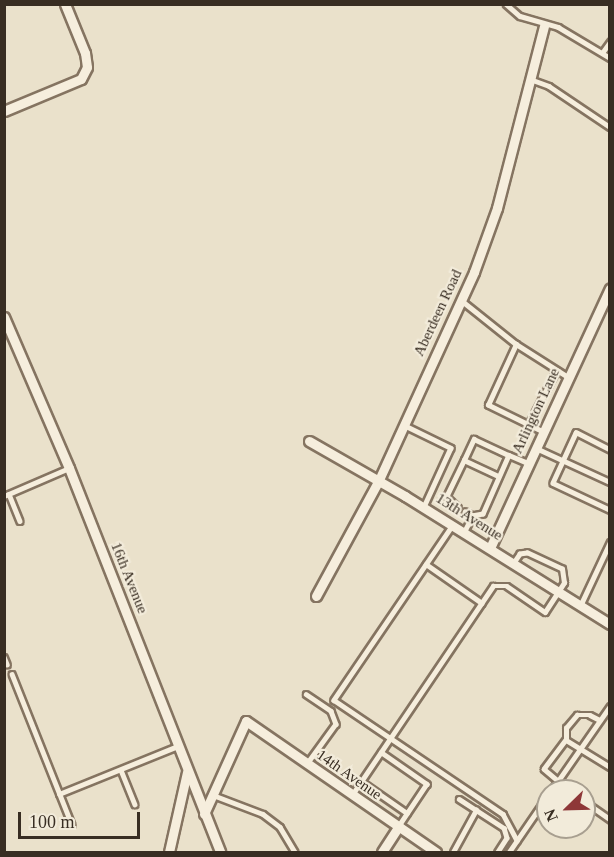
<!DOCTYPE html>
<html>
<head>
<meta charset="utf-8">
<style>
  body { margin:0 }
  #map { position:relative; width:614px; height:857px; overflow:hidden; background:#eae1cb; font-family:Georgia,serif }
  div>[style] { position:absolute }
  .roads { filter:drop-shadow(2px 0 #857461) drop-shadow(-2px 0 #857461) drop-shadow(0 2px #857461) drop-shadow(0 -2px #857461) }
  .lane>* { height:4.5px; margin:-2.25px; padding:0 2.25px; transform-origin:2.25px; border-radius:2.25px; background:#f6eedd }
  .street>* { height:9px; margin:-4.5px; padding:0 4.5px; transform-origin:4.5px; border-radius:4.5px; background:#f6eedd }
  span { translate:-50% -50%; white-space:nowrap; text-align:center; line-height:1.15; -webkit-text-stroke:4.5px #f2ebda; paint-order:stroke }
  .street-label { font-size:15px; color:#382d22 }
  .frame { position:absolute; inset:0; border:6px solid #382d22; pointer-events:none }
  .north { position:absolute; left:536px; top:779px; width:60px; height:60px; box-sizing:border-box; background:#f2ebda; border:2px solid #a89f90; border-radius:50%; rotate:247deg; font-size:16px; font-weight:700; line-height:24px; text-align:center; color:#382d22 }
  .north::after { content:''; display:block; margin:auto; width:21px; height:27px; background:#8e3738; clip-path:polygon(50% 0,100% 100%,50% 72%,0 100%) }
  .scale { position:absolute; left:18px; top:812px; width:122px; height:27px; box-sizing:border-box; border:3px solid #382d22; border-top:0; padding-left:8px; font-size:18px; line-height:21px; white-space:nowrap; color:#382d22; -webkit-text-stroke:4px #f2ebda; paint-order:stroke }
</style>
</head>
<body>
<div id="map">
  <div class="roads">
    <div class="lane">
      <div style="left:506px;top:4px;width:18px;rotate:41deg"></div>
      <div style="left:520px;top:16px;width:40px;rotate:16deg"></div>
      <div style="left:558px;top:27px;width:61px;rotate:30.8deg"></div>
      <div style="left:602px;top:53px;width:14px;rotate:-54deg"></div>
      <div style="left:530px;top:79px;width:20px;rotate:20deg"></div>
      <div style="left:549px;top:86px;width:73px;rotate:33.9deg"></div>
      <div style="left:461px;top:300px;width:70px;rotate:38.7deg"></div>
      <div style="left:404px;top:425px;width:52px;rotate:26.1deg"></div>
      <div style="left:451px;top:448px;width:65px;rotate:114.6deg"></div>
      <div style="left:528px;top:425px;width:61px;rotate:-62.6deg"></div>
      <div style="left:543px;top:432px;width:61px;rotate:-153.9deg"></div>
      <div style="left:488px;top:405px;width:67px;rotate:-65.3deg"></div>
      <div style="left:516px;top:344px;width:62px;rotate:32.4deg"></div>
      <div style="left:536px;top:448px;width:81px;rotate:24.7deg"></div>
      <div style="left:610px;top:450px;width:38px;rotate:-153deg"></div>
      <div style="left:576px;top:433px;width:55px;rotate:114.7deg"></div>
      <div style="left:553px;top:483px;width:63px;rotate:25.3deg"></div>
      <div style="left:509px;top:455px;width:21px;rotate:23deg"></div>
      <div style="left:464px;top:460px;width:23px;rotate:-65deg"></div>
      <div style="left:474px;top:439px;width:38px;rotate:25deg"></div>
      <div style="left:509px;top:455px;width:64px;rotate:113.8deg"></div>
      <div style="left:483px;top:514px;width:11px;rotate:170deg"></div>
      <div style="left:472px;top:516px;width:8px;rotate:-150deg"></div>
      <div style="left:9px;top:494px;width:29px;rotate:68deg"></div>
      <div style="left:4px;top:496px;width:71px;rotate:-23.3deg"></div>
      <div style="left:458px;top:508px;width:16px;rotate:-137deg"></div>
      <div style="left:446px;top:497px;width:41px;rotate:-64.1deg"></div>
      <div style="left:464px;top:460px;width:38px;rotate:25deg"></div>
      <div style="left:453px;top:525px;width:212px;rotate:124.2deg"></div>
      <div style="left:334px;top:700px;width:204px;rotate:34deg"></div>
      <div style="left:503px;top:814px;width:30px;rotate:62deg"></div>
      <div style="left:464px;top:532px;width:18px;rotate:-63deg"></div>
      <div style="left:426px;top:564px;width:68px;rotate:34.9deg"></div>
      <div style="left:581px;top:604px;width:68px;rotate:-64.9deg"></div>
      <div style="left:4px;top:657px;width:8px;rotate:67deg"></div>
      <div style="left:12px;top:674px;width:162px;rotate:68.3deg"></div>
      <div style="left:306px;top:694px;width:30px;rotate:34deg"></div>
      <div style="left:331px;top:711px;width:14px;rotate:69deg"></div>
      <div style="left:336px;top:724px;width:49px;rotate:125.9deg"></div>
      <div style="left:566px;top:740px;width:36px;rotate:127deg"></div>
      <div style="left:544px;top:769px;width:34px;rotate:40deg"></div>
      <div style="left:566px;top:740px;width:12px;rotate:-90deg"></div>
      <div style="left:566px;top:728px;width:17px;rotate:-50deg"></div>
      <div style="left:577px;top:715px;width:13px"></div>
      <div style="left:590px;top:715px;width:11px;rotate:27deg"></div>
      <div style="left:566px;top:740px;width:52px;rotate:31.5deg"></div>
      <div style="left:381px;top:752px;width:56px;rotate:34.8deg"></div>
      <div style="left:427px;top:784px;width:50px;rotate:123.7deg"></div>
      <div style="left:121px;top:770px;width:37px;rotate:68deg"></div>
      <div style="left:361px;top:781px;width:56px;rotate:34.8deg"></div>
      <div style="left:551px;top:791px;width:103px;rotate:-55.2deg"></div>
      <div style="left:59px;top:794px;width:128px;rotate:-22deg"></div>
      <div style="left:213px;top:795px;width:53px;rotate:20.8deg"></div>
      <div style="left:263px;top:814px;width:21px;rotate:37deg"></div>
      <div style="left:280px;top:827px;width:29px;rotate:59deg"></div>
      <div style="left:352px;top:795px;width:252px;rotate:-56deg"></div>
      <div style="left:493px;top:586px;width:14px"></div>
      <div style="left:507px;top:586px;width:46px;rotate:34.4deg"></div>
      <div style="left:545px;top:612px;width:35px;rotate:-57deg"></div>
      <div style="left:564px;top:583px;width:14px;rotate:-98deg"></div>
      <div style="left:562px;top:569px;width:38px;rotate:-155deg"></div>
      <div style="left:527px;top:553px;width:7px;rotate:172deg"></div>
      <div style="left:520px;top:554px;width:11px;rotate:124deg"></div>
      <div style="left:459px;top:799px;width:54px;rotate:32.8deg"></div>
      <div style="left:504px;top:828px;width:10px;rotate:73deg"></div>
      <div style="left:507px;top:838px;width:17px;rotate:123deg"></div>
      <div style="left:584px;top:801px;width:32px;rotate:35deg"></div>
      <div style="left:453px;top:852px;width:48px;rotate:-61.3deg"></div>
      <div style="left:509px;top:852px;width:69px;rotate:-55.6deg"></div>
    </div>
    <div class="street">
      <div style="left:4px;top:111px;width:83px;rotate:-22.6deg"></div>
      <div style="left:81px;top:79px;width:13px;rotate:-63deg"></div>
      <div style="left:87px;top:67px;width:14px;rotate:-98deg"></div>
      <div style="left:85px;top:53px;width:53px;rotate:-112.2deg"></div>
      <div style="left:4px;top:317px;width:164px;rotate:66.7deg"></div>
      <div style="left:69px;top:468px;width:413px;rotate:68.5deg"></div>
      <div style="left:309px;top:441px;width:111px;rotate:29.8deg"></div>
      <div style="left:405px;top:496px;width:242px;rotate:32deg"></div>
      <div style="left:490px;top:548px;width:286px;rotate:-65.2deg"></div>
      <div style="left:316px;top:596px;width:130px;rotate:-61.5deg"></div>
      <div style="left:378px;top:482px;width:231px;rotate:-65.4deg"></div>
      <div style="left:474px;top:272px;width:68px;rotate:-70.2deg"></div>
      <div style="left:497px;top:208px;width:188px;rotate:-75.5deg"></div>
      <div style="left:204px;top:814px;width:102px;rotate:-65.7deg"></div>
      <div style="left:246px;top:721px;width:231px;rotate:34.6deg"></div>
      <div style="left:169px;top:852px;width:82px;rotate:-77.3deg"></div>
      <div style="left:382px;top:852px;width:31px;rotate:-57deg"></div>
    </div>
  </div>
  <div class="street-label">
    <span style="left:438px;top:313px;rotate:-65deg">Aberdeen Road</span>
    <span style="left:536px;top:411px;rotate:-65deg">Arlington Lane</span>
    <span style="left:469px;top:517px;rotate:32deg">13th Avenue</span>
    <span style="left:129px;top:578px;rotate:68deg">16th Avenue</span>
    <span style="left:349px;top:775px;rotate:35deg">14th Avenue</span>
  </div>
  <div class="frame"></div>
  <div class="north">N</div>
  <div class="scale">100 m</div>
</div>
</body>
</html>
